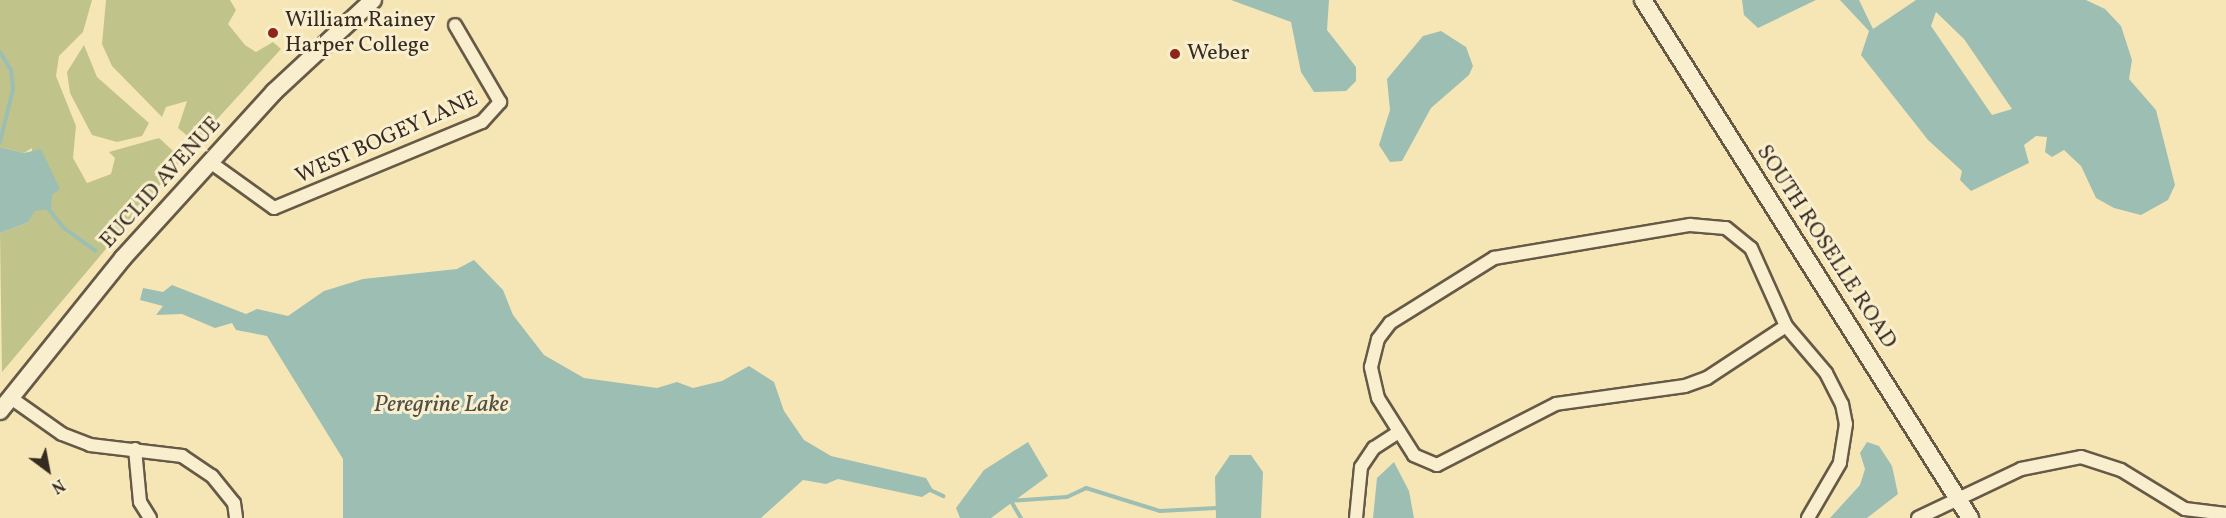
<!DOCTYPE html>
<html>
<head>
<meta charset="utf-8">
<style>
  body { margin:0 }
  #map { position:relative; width:2226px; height:518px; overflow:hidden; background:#f6e6b5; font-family:Vollkorn,serif }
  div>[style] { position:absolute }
  .green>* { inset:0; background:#c0c48b }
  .water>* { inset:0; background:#9dbeb3 }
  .stream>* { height:4px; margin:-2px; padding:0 2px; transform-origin:2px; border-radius:2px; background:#9dbeb3 }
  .roads { filter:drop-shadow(2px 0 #665a47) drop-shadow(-2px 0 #665a47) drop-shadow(0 2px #665a47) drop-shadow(0 -2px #665a47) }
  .street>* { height:12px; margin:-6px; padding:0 6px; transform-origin:6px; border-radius:6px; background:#f9efcf }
  .secondary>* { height:16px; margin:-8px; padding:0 8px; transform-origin:8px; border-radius:8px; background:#f9efcf }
  .dots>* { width:16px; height:16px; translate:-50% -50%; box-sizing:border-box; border:3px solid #f9efcf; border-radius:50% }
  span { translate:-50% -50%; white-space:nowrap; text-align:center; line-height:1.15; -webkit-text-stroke:6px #f9efcf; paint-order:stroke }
  .poi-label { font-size:22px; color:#362b22 }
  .left { translate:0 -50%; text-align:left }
  .street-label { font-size:22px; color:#362b22 }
  .water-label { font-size:24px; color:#505046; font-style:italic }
  .north { position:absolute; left:18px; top:440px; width:60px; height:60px; -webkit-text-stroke:4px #f9efcf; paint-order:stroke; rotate:148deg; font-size:16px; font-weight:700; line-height:24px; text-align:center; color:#362b22 }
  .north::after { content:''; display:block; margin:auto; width:21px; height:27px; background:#362b22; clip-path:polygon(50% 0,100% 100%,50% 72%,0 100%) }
</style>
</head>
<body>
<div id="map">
  <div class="green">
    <div style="clip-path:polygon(0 0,92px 0,83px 32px,59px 56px,56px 76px,76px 126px,73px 158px,87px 183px,111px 174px,115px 158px,109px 152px,159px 138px,182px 159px,2px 372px,0 233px,27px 223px,32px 148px,24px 153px,0 147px)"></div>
    <div style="clip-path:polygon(106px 0,230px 0,236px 10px,228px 24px,245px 45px,256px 52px,273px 42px,281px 49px,198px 140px,191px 139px,178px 128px,187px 101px,166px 107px,162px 117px,112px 66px,102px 44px)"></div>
    <div style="clip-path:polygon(84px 45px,97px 77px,149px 123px,142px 136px,117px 142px,92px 135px,70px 93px,67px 72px)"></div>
  </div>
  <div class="water">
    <div style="clip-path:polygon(1231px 0,1329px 0,1327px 30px,1356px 67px,1356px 81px,1346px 91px,1314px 92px,1301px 72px,1291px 22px)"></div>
    <div style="clip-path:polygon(1742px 0,1816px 0,1758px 28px,1744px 15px)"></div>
    <div style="clip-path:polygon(evenodd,1840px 0,1859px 0,1873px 29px,1916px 0,2086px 0,2105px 9px,2121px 26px,2132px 60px,2129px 79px,2156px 110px,2175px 185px,2168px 200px,2141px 215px,2114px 208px,2096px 198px,2081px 166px,2064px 150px,2052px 157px,2045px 152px,2047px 137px,2036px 136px,2024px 145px,2029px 163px,1971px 191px,1960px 180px,1962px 171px,1928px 140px,1861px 55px,1869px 31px,1840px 0,1936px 12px,1964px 39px,2012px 109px,1992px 115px,1931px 26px,1936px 12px)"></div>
    <div style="clip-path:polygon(1441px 31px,1466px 47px,1473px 66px,1469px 75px,1431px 108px,1402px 161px,1390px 162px,1379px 145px,1390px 110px,1387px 79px,1423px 36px)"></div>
    <div style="clip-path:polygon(0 147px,24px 153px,41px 149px,60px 189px,52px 195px,51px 209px,35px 211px,27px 223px,0 233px)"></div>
    <div style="clip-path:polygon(474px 260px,503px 290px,513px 315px,544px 355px,584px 378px,657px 388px,677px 382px,693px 388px,722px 381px,749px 366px,774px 382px,784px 411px,804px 440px,831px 456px,926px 478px,933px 490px,922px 497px,838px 479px,826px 484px,803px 480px,761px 518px,343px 518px,343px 459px,267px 336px,236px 330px,232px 323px,215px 328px,182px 314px,156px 315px,163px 306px,140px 300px,143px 288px,163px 292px,172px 285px,246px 314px,257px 309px,288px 316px,324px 291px,363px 279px,457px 269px)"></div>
    <div style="clip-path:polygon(1028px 442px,1048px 476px,991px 518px,960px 518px,956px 508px,984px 470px)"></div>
    <div style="clip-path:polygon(1867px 442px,1879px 446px,1892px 466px,1898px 494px,1867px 518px,1830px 518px,1860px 485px,1865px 469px,1860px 453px)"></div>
    <div style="clip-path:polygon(1230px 455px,1251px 455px,1263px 472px,1261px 518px,1216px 518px,1215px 477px)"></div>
    <div style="clip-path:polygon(1394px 462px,1409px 491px,1414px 518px,1373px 518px,1377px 478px)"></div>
  </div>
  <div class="stream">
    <div style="left:0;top:52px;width:21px;rotate:59deg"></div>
    <div style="left:11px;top:70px;width:19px;rotate:84deg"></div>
    <div style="left:13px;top:89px;width:55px;rotate:103.8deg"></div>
    <div style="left:46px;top:206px;width:28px;rotate:51deg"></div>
    <div style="left:64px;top:228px;width:39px;rotate:36deg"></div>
    <div style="left:928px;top:489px;width:17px;rotate:25deg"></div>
    <div style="left:1007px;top:501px;width:60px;rotate:-3.8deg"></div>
    <div style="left:1067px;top:497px;width:21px;rotate:-25deg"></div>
    <div style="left:1086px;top:488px;width:77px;rotate:17.3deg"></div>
    <div style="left:1160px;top:511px;width:56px;rotate:-3.1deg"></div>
    <div style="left:1011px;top:501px;width:20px;rotate:60deg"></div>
  </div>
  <div class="roads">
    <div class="street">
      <div style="left:210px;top:162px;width:79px;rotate:35.7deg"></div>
      <div style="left:274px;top:208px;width:225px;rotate:-22.5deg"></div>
      <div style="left:482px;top:122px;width:27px;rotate:-48deg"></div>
      <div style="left:500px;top:102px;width:89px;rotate:-120.3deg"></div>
      <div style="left:1786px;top:326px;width:95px;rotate:146.6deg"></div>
      <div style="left:1707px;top:378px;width:23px;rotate:160deg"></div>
      <div style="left:1685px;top:386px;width:130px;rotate:172.1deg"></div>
      <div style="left:1556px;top:404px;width:134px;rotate:152.9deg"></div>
      <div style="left:1437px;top:465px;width:25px;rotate:-157deg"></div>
      <div style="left:1414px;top:455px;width:67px;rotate:-122.3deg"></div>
      <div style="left:1378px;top:398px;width:32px;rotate:-103deg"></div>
      <div style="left:1371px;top:367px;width:29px;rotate:-76deg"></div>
      <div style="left:1378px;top:339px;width:20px;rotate:-53deg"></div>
      <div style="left:1390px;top:323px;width:123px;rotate:-32deg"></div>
      <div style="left:1494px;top:258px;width:199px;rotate:-9.6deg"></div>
      <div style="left:1690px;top:225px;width:36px;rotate:5deg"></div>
      <div style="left:1726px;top:228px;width:32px;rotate:39deg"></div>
      <div style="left:1751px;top:248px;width:85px;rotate:65.8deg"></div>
      <div style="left:1786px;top:326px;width:62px;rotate:49.6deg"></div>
      <div style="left:1826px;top:373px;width:35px;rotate:63deg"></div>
      <div style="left:1842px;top:404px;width:20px;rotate:79deg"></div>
      <div style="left:1846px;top:424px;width:39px;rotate:99deg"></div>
      <div style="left:1840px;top:463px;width:64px;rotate:120.2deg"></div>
      <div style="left:11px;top:398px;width:62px;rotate:35.2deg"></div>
      <div style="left:62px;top:434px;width:30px;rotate:21deg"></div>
      <div style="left:90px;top:445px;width:93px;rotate:6.8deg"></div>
      <div style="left:182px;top:456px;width:36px;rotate:34deg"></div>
      <div style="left:212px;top:476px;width:35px;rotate:51deg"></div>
      <div style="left:234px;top:503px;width:15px;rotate:82deg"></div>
      <div style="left:135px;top:449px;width:53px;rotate:84.6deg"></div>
      <div style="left:140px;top:502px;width:19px;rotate:58deg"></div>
      <div style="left:1356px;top:518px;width:51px;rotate:-84.4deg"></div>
      <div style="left:1361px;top:467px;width:23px;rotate:-56deg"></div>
      <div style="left:1374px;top:448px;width:30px;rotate:-33deg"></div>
      <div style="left:1918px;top:518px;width:114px;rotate:-25.4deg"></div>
      <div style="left:2021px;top:469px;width:61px;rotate:-11.3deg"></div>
      <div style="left:2081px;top:457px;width:42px;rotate:18deg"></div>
      <div style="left:2121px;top:470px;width:75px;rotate:31.4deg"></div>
      <div style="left:2185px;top:509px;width:41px;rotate:7deg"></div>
    </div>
    <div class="secondary">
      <div style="left:1643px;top:0;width:613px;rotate:57.74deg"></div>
      <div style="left:0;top:411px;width:196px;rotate:-51.2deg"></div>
      <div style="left:123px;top:258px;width:224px;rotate:-47.7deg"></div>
      <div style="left:274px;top:92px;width:135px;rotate:-42.9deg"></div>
    </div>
  </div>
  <div class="dots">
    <div style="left:273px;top:33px;background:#8f2418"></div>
    <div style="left:1175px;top:54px;background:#8f2418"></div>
  </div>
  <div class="poi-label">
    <span class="left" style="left:285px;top:33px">William Rainey<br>Harper College</span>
    <span class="left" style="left:1187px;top:54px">Weber</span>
  </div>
  <div class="street-label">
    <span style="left:387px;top:138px;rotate:-24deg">WEST BOGEY LANE</span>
    <span style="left:161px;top:183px;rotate:-48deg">EUCLID AVENUE</span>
    <span style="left:1826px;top:247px;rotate:57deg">SOUTH ROSELLE ROAD</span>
  </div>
  <div class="water-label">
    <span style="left:441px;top:406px">Peregrine Lake</span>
  </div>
  <div class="north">N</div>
</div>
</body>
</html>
